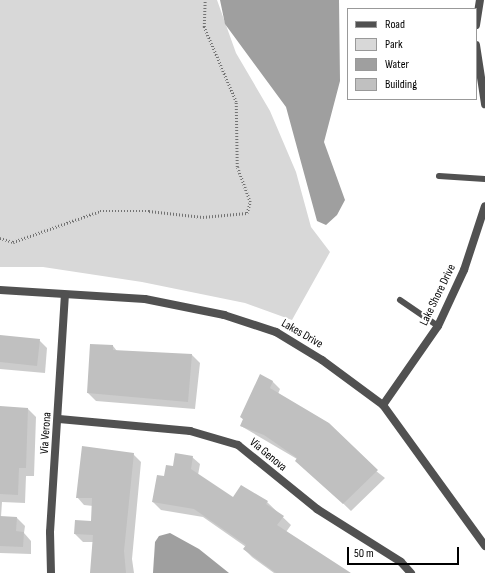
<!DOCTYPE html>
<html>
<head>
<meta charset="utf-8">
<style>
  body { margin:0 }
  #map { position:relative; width:485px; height:573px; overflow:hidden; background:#fff; font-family:"Sofia Sans Condensed",sans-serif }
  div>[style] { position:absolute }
  .green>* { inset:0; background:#d8d8d8 }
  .water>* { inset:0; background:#9f9f9f }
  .shadow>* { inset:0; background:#0003 }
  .building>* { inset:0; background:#c0c0c0 }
  .path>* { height:2.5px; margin-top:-1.25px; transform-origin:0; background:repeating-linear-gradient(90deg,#737373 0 1px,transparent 0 3px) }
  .lane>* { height:6px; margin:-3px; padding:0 3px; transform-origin:3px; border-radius:3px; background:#515151 }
  .street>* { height:8px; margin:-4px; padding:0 4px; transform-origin:4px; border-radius:4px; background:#515151 }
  span { translate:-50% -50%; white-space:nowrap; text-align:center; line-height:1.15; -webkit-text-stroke:4px #fff; paint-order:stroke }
  .street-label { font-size:12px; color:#000 }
  .legend { position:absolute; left:347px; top:8px; width:130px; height:92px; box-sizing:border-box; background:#fff; border:1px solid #999; margin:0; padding:5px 7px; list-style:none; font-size:12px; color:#000 }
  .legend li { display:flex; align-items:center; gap:8px; height:20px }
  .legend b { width:20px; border:1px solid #999 }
  .scale { position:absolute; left:347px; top:547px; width:112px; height:18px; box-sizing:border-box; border:2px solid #000; border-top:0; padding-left:5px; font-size:12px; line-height:14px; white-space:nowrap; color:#000; -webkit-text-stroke:3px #fff; paint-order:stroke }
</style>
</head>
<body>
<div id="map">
  <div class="green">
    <div style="clip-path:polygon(0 0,217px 0,236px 53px,270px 111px,296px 172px,311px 227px,330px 252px,292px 320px,245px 303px,142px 282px,43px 267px,0 267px)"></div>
  </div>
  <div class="water">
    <div style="clip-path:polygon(220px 0,339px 0,340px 81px,324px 142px,345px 200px,337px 215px,326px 225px,317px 221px,286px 107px,225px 24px)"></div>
    <div style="clip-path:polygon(170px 533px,199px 549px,229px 573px,153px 573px,155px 542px,159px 536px)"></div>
  </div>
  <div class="shadow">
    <div style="clip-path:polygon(0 336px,39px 340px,47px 348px,45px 373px,0 369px)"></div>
    <div style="clip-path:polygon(113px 346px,117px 351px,192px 355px,200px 363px,195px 409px,96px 401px,88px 393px)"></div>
    <div style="clip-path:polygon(272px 381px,280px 389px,278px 394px,385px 478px,351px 511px,297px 459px,241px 426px,244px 420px,241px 417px)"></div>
    <div style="clip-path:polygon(0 407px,28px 409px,36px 417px,34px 476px,26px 476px,25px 503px,2px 502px,1px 517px,17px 518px,25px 526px,24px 533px,31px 541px,31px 554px,0 553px)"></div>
    <div style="clip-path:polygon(133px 454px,141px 462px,132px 559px,134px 573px,91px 573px,93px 542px,83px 542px,75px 534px,92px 522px,93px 506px,84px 505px,77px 497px)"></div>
    <div style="clip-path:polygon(192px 457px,200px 464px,198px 475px,234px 499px,267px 502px,291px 525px,286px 532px,349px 573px,274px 573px,252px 557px,244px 549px,246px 547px,203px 517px,161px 510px,153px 502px,165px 477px,174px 467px)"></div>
  </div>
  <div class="building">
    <div style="clip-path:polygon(0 335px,40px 339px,37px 366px,0 362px)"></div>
    <div style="clip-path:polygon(90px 344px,113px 345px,113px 350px,192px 354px,188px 402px,87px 393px)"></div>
    <div style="clip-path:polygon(260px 374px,273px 381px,270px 388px,329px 423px,378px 470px,343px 504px,295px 461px,297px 458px,264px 435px,240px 426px,243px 419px,240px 417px)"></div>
    <div style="clip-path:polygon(0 406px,28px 408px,26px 468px,19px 468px,18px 495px,0 494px)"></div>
    <div style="clip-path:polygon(82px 446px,134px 453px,124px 551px,126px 573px,90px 573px,93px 535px,74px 534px,75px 520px,91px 521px,92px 498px,76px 498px)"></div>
    <div style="clip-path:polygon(175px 453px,193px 456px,191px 469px,233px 497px,241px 485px,268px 501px,266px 504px,284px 516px,277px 525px,351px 573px,276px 573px,243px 549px,246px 545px,194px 509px,152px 502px,157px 475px,164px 476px,166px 465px,173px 466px)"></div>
    <div style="clip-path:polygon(0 516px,17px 517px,16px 531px,24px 532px,23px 547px,0 546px)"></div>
  </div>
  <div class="path">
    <div style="left:0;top:238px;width:14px;rotate:17deg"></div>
    <div style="left:13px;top:242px;width:92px;rotate:-19.6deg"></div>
    <div style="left:100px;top:211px;width:49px"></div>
    <div style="left:149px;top:211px;width:54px;rotate:6.3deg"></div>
    <div style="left:203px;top:217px;width:44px;rotate:-5.2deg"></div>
    <div style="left:247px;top:213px;width:11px;rotate:-75deg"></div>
    <div style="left:250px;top:202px;width:37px;rotate:-110deg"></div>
    <div style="left:237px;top:167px;width:65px;rotate:-90.9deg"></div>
    <div style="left:236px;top:102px;width:82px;rotate:-113.1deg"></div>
    <div style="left:204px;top:27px;width:27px;rotate:-88deg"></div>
  </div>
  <div class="lane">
    <div style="left:439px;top:176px;width:46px;rotate:3.7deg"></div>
    <div style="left:400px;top:300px;width:46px;rotate:34.4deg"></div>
  </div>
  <div class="street">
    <div style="left:476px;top:25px;width:25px;rotate:-81deg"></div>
    <div style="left:476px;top:45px;width:60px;rotate:81.3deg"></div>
    <div style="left:0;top:290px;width:145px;rotate:3.6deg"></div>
    <div style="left:145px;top:299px;width:81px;rotate:11.4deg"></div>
    <div style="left:224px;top:315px;width:55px;rotate:18.1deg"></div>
    <div style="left:276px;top:332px;width:54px;rotate:31.3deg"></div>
    <div style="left:322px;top:360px;width:76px;rotate:36.4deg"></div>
    <div style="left:383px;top:405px;width:174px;rotate:54.1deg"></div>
    <div style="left:383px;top:405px;width:96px;rotate:-55.2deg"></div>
    <div style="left:438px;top:326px;width:62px;rotate:-65.1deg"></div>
    <div style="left:464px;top:270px;width:67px;rotate:-71.8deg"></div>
    <div style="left:59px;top:419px;width:132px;rotate:5.2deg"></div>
    <div style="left:190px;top:431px;width:50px;rotate:16.3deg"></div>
    <div style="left:238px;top:445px;width:102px;rotate:39deg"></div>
    <div style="left:317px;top:509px;width:99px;rotate:32.2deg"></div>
    <div style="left:401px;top:562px;width:15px;rotate:48deg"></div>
    <div style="left:51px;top:573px;width:41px;rotate:-91.4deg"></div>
    <div style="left:50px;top:532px;width:237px;rotate:-86.4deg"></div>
  </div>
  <div class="street-label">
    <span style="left:438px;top:295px;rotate:-64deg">Lake Shore Drive</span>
    <span style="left:302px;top:334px;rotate:30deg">Lakes Drive</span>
    <span style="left:46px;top:433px;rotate:-86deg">Via Verona</span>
    <span style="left:268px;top:455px;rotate:40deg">Via Genova</span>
  </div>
  <ul class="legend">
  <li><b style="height:5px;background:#515151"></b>Road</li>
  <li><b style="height:11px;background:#d8d8d8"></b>Park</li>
  <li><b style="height:11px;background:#9f9f9f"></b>Water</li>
  <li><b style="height:11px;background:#c0c0c0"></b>Building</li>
  </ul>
  <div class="scale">50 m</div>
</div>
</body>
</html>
